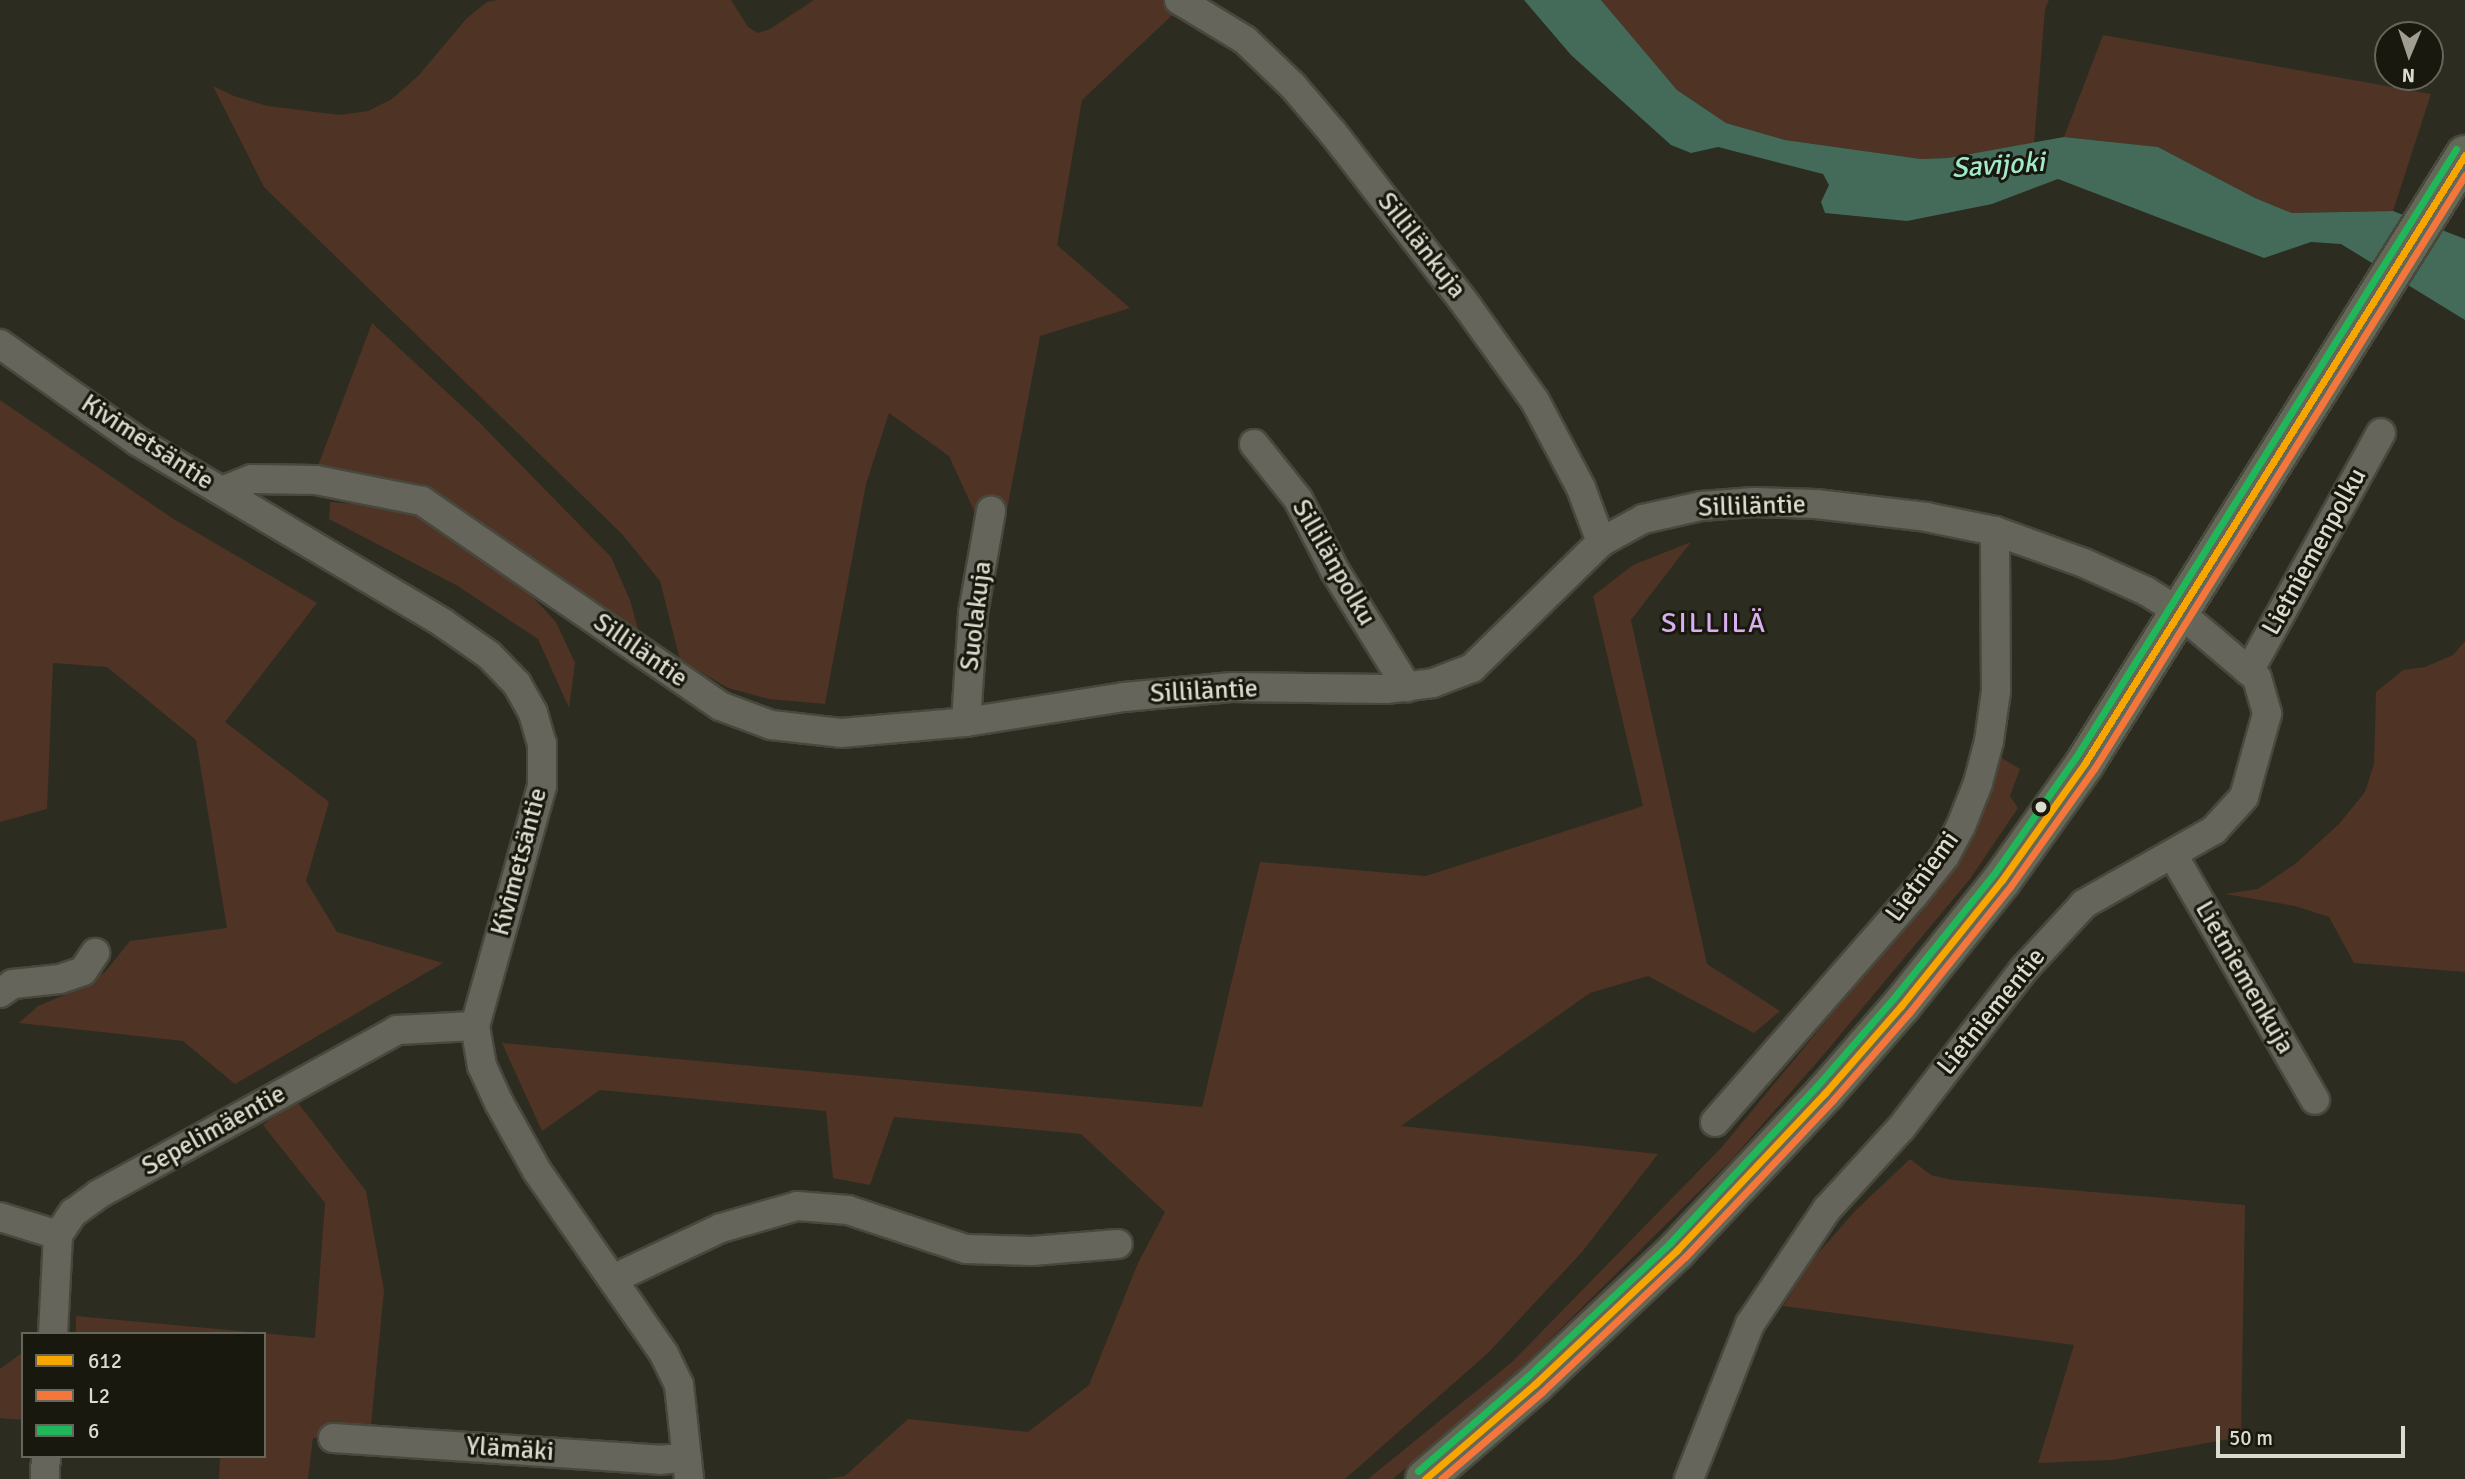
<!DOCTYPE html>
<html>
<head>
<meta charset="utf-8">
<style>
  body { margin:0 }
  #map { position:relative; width:2465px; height:1479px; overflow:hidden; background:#2d2c20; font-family:Signika,sans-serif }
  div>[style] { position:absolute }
  .green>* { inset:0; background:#4f3325 }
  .water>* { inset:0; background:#446a59 }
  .roads { filter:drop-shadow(2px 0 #49483d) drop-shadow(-2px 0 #49483d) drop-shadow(0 2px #49483d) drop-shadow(0 -2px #49483d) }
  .minor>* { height:28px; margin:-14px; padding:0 14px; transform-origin:14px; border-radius:14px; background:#65655c }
  .highway>* { height:38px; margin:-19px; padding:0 19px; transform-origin:19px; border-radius:19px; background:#636857 }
  .bus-1>* { height:7px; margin:-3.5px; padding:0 3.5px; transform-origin:3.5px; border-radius:3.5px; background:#f7a600 }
  .bus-2>* { height:7px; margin:-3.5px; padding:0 3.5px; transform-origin:3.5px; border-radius:3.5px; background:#f5763a }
  .bus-3>* { height:7px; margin:-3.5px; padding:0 3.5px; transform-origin:3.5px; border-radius:3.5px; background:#20b65a }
  .dots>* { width:19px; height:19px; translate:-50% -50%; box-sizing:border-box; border:4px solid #19180f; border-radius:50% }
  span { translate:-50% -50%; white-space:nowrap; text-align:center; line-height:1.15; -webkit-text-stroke:6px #19180f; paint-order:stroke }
  .street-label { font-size:26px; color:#dcdcce }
  .water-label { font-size:28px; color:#a1e9ca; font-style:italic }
  .neighbourhood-label { font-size:28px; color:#d9aff0; letter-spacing:2px }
  .legend { position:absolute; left:21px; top:1332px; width:245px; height:126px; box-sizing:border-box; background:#19180f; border:2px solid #67665b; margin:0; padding:9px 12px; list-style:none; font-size:21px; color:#dcdcce }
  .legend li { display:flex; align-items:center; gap:14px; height:35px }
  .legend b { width:35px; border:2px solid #67665b }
  .north { position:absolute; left:2374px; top:21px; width:70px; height:70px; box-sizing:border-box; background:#19180f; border:2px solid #67665b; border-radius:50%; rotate:182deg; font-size:19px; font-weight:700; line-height:28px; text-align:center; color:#dcdcce }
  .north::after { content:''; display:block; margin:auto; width:24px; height:32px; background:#9f9e91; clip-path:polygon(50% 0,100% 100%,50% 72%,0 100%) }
  .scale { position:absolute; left:2216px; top:1426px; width:189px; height:32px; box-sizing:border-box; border:4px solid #dcdcce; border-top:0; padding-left:9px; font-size:21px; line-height:24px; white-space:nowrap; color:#dcdcce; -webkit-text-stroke:5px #19180f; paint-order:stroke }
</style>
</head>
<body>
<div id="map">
  <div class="green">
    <div style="clip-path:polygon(498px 0,731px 0,748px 27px,758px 33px,770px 29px,814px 0,1163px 0,1183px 5px,1082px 100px,1057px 245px,1130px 308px,1040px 336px,1003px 531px,980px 524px,949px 456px,889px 413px,866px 484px,825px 704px,769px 699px,728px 688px,680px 660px,660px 581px,622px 534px,264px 187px,213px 86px,234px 96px,268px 106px,340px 115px,368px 111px,392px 99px,419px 75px,466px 19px,487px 2px)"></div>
    <div style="clip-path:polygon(1601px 0,2049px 0,2045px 9px,2034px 143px,1948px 158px,1921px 159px,1785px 140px,1726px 123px,1677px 90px)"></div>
    <div style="clip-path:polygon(2103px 35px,2431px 94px,2393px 211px,2292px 213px,2255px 198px,2158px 147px,2064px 137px)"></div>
    <div style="clip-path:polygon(372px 323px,478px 421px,611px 557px,630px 600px,640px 636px,483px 526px,425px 495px,316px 471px)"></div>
    <div style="clip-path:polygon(0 400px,172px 518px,317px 603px,225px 722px,329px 802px,306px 881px,337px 932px,443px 963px,235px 1084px,183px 1041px,19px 1023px,38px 1006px,67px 994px,105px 972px,130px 941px,227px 928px,196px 740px,107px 667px,53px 663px,47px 809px,0 822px)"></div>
    <div style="clip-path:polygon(330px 502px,381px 506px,440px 523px,516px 579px,556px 622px,575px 663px,569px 708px,538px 639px,456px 585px,329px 519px)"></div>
    <div style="clip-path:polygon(1691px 542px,1631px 620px,1707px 964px,1780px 1011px,1754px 1033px,1648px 976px,1590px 993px,1401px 1126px,1658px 1154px,1582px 1252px,1488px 1353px,1345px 1479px,826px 1479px,845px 1476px,908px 1419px,1028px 1432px,1089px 1385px,1138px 1263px,1165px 1212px,1081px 1134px,894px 1117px,870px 1185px,833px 1178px,826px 1111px,600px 1090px,542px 1131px,502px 1043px,1202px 1107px,1260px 862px,1426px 876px,1643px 806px,1593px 596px,1633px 565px)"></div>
    <div style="clip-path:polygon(2465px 641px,2465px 972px,2354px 963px,2329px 917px,2295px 906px,2225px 894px,2258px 889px,2295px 864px,2339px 824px,2365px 792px,2374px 764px,2376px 692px,2403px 670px,2425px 667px,2453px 655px)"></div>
    <div style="clip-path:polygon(2000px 757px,2020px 769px,2010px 796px,2018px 808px,1970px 879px,1825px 1053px,1733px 1158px,1519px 1370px,1393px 1479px,1368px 1479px,1512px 1362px,1721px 1148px,1952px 869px)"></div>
    <div style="clip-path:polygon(295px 1099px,366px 1191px,384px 1290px,371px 1425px,334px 1425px,333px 1438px,313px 1438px,308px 1479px,219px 1479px,220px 1456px,264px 1456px,264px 1334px,76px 1334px,76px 1316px,315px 1338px,325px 1203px,263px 1125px)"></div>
    <div style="clip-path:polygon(1910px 1159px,1931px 1175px,1952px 1180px,2245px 1205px,2241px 1437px,2112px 1460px,2038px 1463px,2074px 1345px,1783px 1306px,1811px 1261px,1856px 1210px)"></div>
    <div style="clip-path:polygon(23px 1352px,23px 1420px,0 1418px,0 1369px)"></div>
  </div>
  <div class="water">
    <div style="clip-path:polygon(1524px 0,1601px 0,1677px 90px,1726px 123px,1785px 140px,1921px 159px,1948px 158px,2064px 137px,2158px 147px,2255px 198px,2292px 213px,2393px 211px,2465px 239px,2465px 320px,2341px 244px,2311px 242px,2264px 258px,2058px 179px,1992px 204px,1907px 221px,1825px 213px,1821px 202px,1829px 185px,1823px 174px,1718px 147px,1691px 153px,1671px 145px,1571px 55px)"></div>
  </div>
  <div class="roads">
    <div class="minor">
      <div style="left:1179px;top:0;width:77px;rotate:31.2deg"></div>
      <div style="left:1245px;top:40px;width:66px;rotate:43.8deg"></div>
      <div style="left:1293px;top:86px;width:62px;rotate:49.6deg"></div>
      <div style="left:1333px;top:133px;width:219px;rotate:52.2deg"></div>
      <div style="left:1467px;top:306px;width:117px;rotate:54.4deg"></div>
      <div style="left:1535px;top:401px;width:98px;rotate:62.1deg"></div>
      <div style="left:1581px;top:488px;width:58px;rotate:69.7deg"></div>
      <div style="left:0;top:344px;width:168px;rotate:35.3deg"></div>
      <div style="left:137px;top:441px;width:356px;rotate:30.7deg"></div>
      <div style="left:443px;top:623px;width:56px;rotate:34.8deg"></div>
      <div style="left:489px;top:655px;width:40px;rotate:46deg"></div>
      <div style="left:517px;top:684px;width:33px;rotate:61deg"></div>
      <div style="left:533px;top:713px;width:32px;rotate:74deg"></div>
      <div style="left:542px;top:744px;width:42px;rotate:90deg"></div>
      <div style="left:542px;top:786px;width:249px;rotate:105.6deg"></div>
      <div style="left:475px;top:1026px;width:41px;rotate:80.1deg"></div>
      <div style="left:482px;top:1066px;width:41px;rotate:65.3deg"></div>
      <div style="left:499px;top:1103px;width:78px;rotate:60.8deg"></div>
      <div style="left:537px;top:1171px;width:223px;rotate:55.2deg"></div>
      <div style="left:664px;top:1354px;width:34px;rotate:64deg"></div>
      <div style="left:679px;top:1385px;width:95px;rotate:83.9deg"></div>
      <div style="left:1254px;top:444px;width:70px;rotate:51.3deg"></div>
      <div style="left:1298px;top:499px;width:81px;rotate:62.8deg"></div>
      <div style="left:1335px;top:571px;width:137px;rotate:58.2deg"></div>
      <div style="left:222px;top:491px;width:32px;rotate:-22deg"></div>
      <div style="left:252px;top:479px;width:64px;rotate:0.9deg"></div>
      <div style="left:316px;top:480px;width:108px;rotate:11.2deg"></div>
      <div style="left:422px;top:501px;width:362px;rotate:34.5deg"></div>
      <div style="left:720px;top:706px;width:54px;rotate:20.4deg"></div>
      <div style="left:771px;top:725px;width:70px;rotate:6.5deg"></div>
      <div style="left:841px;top:733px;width:125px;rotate:-5deg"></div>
      <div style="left:966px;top:722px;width:160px;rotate:-9deg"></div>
      <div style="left:1124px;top:697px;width:107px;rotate:-5.3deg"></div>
      <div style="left:1231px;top:687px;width:155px;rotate:0.7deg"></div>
      <div style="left:1386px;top:689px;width:47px;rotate:-7.3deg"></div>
      <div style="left:1433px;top:683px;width:42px;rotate:-21deg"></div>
      <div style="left:1472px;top:668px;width:180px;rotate:-44.3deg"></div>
      <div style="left:1601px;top:542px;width:48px;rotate:-28.7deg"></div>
      <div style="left:1643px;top:519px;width:59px;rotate:-12.6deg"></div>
      <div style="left:1701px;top:506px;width:53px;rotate:-4.3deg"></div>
      <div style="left:1754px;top:502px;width:62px;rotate:1.8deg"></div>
      <div style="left:1816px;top:504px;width:111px;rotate:6.7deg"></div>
      <div style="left:1926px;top:517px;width:70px;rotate:11.5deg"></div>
      <div style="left:1995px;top:531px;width:95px;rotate:19.8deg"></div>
      <div style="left:2084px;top:563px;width:68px;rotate:24.3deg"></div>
      <div style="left:2146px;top:591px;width:39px;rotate:32deg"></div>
      <div style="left:2179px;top:612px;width:102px;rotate:40.2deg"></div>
      <div style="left:2257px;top:678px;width:37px;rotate:74deg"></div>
      <div style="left:2267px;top:714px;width:86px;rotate:105.5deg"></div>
      <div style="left:2244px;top:797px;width:45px;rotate:132.3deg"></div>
      <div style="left:2214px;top:830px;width:150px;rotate:150.4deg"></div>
      <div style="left:2084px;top:904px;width:88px;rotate:132.7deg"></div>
      <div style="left:2024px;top:969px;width:201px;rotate:127.7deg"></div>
      <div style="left:1901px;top:1128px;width:110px;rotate:132.4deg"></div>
      <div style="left:1827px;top:1209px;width:138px;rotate:123.8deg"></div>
      <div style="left:1750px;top:1324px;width:167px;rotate:111.5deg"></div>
      <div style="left:2249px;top:671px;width:272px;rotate:-61deg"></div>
      <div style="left:966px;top:722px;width:109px;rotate:-86.3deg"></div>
      <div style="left:973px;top:613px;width:104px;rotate:-80deg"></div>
      <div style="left:2173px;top:855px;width:283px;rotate:59.9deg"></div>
      <div style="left:0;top:993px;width:16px;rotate:-35deg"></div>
      <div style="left:13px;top:984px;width:47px;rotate:-6.1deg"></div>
      <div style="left:60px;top:979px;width:24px;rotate:-19deg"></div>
      <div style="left:83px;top:971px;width:22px;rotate:-56deg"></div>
      <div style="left:1715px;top:1122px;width:302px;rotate:-48.8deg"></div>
      <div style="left:1914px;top:895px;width:50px;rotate:-51.5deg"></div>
      <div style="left:1945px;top:856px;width:34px;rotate:-62deg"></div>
      <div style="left:1961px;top:826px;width:46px;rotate:-68.4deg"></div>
      <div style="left:1978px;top:783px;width:43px;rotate:-75.3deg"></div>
      <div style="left:1989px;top:741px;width:50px;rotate:-82deg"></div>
      <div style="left:1996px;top:691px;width:160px;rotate:-90.4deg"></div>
      <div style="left:0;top:1217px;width:61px;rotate:17.2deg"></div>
      <div style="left:613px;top:1279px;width:119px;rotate:-25.3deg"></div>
      <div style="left:721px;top:1228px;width:79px;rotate:-16.1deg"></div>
      <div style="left:797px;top:1206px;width:51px;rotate:4.5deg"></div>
      <div style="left:848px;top:1210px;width:124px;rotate:18.3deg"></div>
      <div style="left:966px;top:1249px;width:66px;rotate:1.7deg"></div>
      <div style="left:1032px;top:1251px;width:86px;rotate:-4.7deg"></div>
      <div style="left:53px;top:1334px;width:99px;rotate:-87.1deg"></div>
      <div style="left:58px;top:1235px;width:27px;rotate:-56deg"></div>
      <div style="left:73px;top:1213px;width:32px;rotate:-36deg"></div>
      <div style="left:99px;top:1194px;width:340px;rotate:-28.8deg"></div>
      <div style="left:397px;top:1030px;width:78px;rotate:-2.9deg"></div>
      <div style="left:333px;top:1438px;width:328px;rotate:3.8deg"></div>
      <div style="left:660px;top:1460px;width:27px;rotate:-6deg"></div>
      <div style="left:45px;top:1479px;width:23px;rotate:-88deg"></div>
    </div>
    <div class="highway">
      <div style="left:1425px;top:1479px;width:145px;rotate:-40.8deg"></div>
      <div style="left:1535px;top:1384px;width:195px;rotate:-43.3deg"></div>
      <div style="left:1677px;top:1250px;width:216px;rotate:-46.7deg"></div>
      <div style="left:1825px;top:1093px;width:116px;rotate:-48.9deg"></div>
      <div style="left:1901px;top:1006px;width:161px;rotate:-51.3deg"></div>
      <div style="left:2002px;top:880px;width:143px;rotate:-54.6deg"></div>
      <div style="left:2085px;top:763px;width:717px;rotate:-57.99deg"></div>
    </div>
  </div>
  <div class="bus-1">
    <div style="left:1425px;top:1479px;width:145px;rotate:-40.8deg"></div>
    <div style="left:1535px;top:1384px;width:195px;rotate:-43.3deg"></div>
    <div style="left:1677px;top:1250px;width:216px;rotate:-46.7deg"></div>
    <div style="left:1825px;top:1093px;width:116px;rotate:-48.9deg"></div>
    <div style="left:1901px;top:1006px;width:161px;rotate:-51.3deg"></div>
    <div style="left:2002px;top:880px;width:143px;rotate:-54.6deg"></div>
    <div style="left:2085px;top:763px;width:717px;rotate:-57.99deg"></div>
  </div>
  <div class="bus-2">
    <div style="left:1441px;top:1479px;width:133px;rotate:-40.7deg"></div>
    <div style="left:1542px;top:1392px;width:197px;rotate:-43.4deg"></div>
    <div style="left:1685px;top:1257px;width:216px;rotate:-46.7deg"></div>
    <div style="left:1833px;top:1100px;width:116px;rotate:-48.9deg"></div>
    <div style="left:1909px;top:1013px;width:161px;rotate:-51.3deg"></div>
    <div style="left:2010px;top:887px;width:145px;rotate:-54.6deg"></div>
    <div style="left:2094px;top:769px;width:700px;rotate:-58.01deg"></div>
  </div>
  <div class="bus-3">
    <div style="left:1418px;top:1471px;width:145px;rotate:-40.8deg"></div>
    <div style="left:1528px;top:1376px;width:195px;rotate:-43.1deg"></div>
    <div style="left:1670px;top:1243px;width:215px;rotate:-46.9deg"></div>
    <div style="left:1817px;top:1086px;width:116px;rotate:-48.9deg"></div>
    <div style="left:1893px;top:999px;width:161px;rotate:-51.1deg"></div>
    <div style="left:1994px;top:874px;width:143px;rotate:-55deg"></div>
    <div style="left:2076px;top:757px;width:717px;rotate:-57.99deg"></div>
  </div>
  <div class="dots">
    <div style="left:2041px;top:807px;background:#dcdcce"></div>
  </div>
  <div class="street-label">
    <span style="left:1421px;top:246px;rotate:52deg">Sillilänkuja</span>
    <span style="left:147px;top:443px;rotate:33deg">Kivimetsäntie</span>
    <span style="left:1752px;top:507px;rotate:-2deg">Silliläntie</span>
    <span style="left:2315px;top:552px;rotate:-61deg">Lietniemenpolku</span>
    <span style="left:1333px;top:563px;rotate:60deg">Sillilänpolku</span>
    <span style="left:977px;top:616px;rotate:-83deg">Suolakuja</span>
    <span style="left:640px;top:651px;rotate:35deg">Silliläntie</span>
    <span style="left:1204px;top:692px;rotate:-3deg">Silliläntie</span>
    <span style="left:520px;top:862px;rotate:-75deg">Kivimetsäntie</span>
    <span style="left:1923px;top:877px;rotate:-54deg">Lietniemi</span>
    <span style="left:2244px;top:978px;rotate:60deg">Lietniemenkuja</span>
    <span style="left:1992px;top:1012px;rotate:-51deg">Lietniementie</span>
    <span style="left:214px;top:1131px;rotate:-29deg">Sepelimäentie</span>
    <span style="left:510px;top:1450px;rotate:4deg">Ylämäki</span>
  </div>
  <div class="water-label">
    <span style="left:1998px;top:165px;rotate:-4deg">Savijoki</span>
  </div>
  <div class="neighbourhood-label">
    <span style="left:1714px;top:623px">SILLILÄ</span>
  </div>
  <ul class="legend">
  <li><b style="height:9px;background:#f7a600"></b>612</li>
  <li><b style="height:9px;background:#f5763a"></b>L2</li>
  <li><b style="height:9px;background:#20b65a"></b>6</li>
  </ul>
  <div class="north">N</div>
  <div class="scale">50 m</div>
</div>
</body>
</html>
